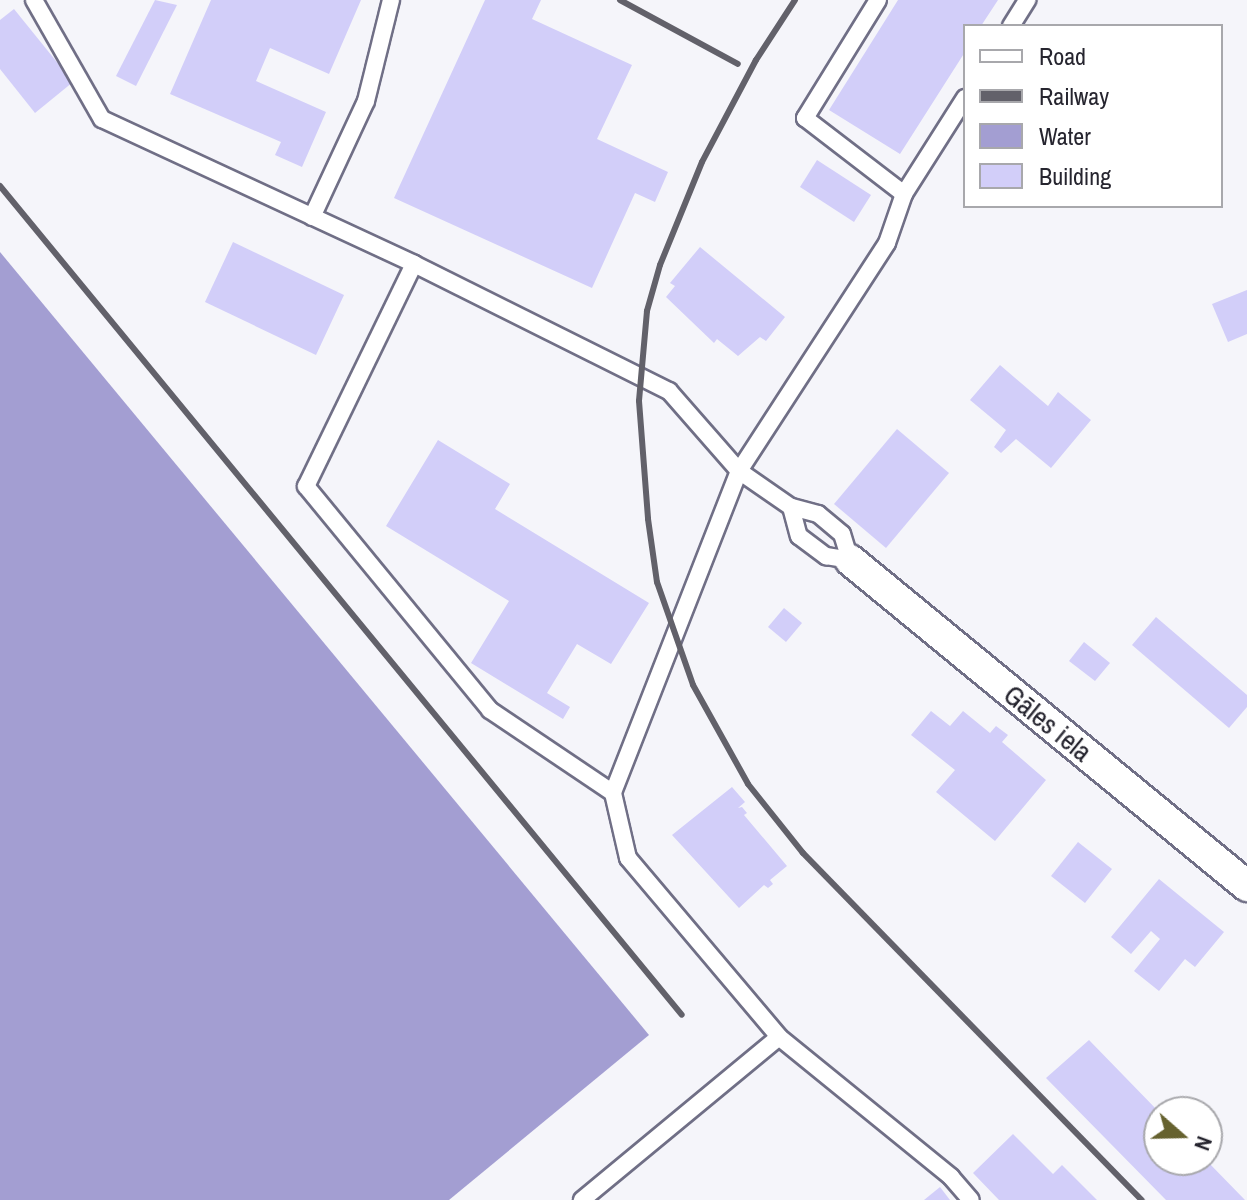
<!DOCTYPE html>
<html>
<head>
<meta charset="utf-8">
<style>
  body { margin:0 }
  #map { position:relative; width:1247px; height:1200px; overflow:hidden; background:#f5f5fa; font-family:"Archivo Narrow",sans-serif }
  div>[style] { position:absolute }
  .water>* { inset:0; background:#a39ed2 }
  .building>* { inset:0; background:#d2cef9 }
  .roads { filter:drop-shadow(2px 0 #706f86) drop-shadow(-2px 0 #706f86) drop-shadow(0 2px #706f86) drop-shadow(0 -2px #706f86) }
  .service>* { height:16px; margin:-8px; padding:0 8px; transform-origin:8px; border-radius:8px; background:#fff }
  .minor>* { height:30px; margin:-15px; padding:0 15px; transform-origin:15px; border-radius:15px; background:#fff }
  .rail>* { height:6px; margin:-3px; padding:0 3px; transform-origin:3px; border-radius:3px; background:#62616a }
  span { translate:-50% -50%; white-space:nowrap; text-align:center; line-height:1.15; -webkit-text-stroke:7px #fff; paint-order:stroke }
  .street-label { font-size:28px; color:#26252f }
  .legend { position:absolute; left:963px; top:24px; width:260px; height:184px; box-sizing:border-box; background:#fff; border:2px solid #a8a8ac; margin:0; padding:10px 14px; list-style:none; font-size:24px; color:#26252f }
  .legend li { display:flex; align-items:center; gap:16px; height:40px }
  .legend b { width:40px; border:2px solid #a8a8ac }
  .north { position:absolute; left:1143px; top:1096px; width:80px; height:80px; box-sizing:border-box; background:#fff; border:2px solid #a8a8ac; border-radius:50%; rotate:110deg; font-size:22px; font-weight:700; line-height:32px; text-align:center; color:#26252f }
  .north::after { content:''; display:block; margin:auto; width:28px; height:36px; background:#66622f; clip-path:polygon(50% 0,100% 100%,50% 72%,0 100%) }
</style>
</head>
<body>
<div id="map">
  <div class="water">
    <div style="clip-path:polygon(0 252px,649px 1035px,449px 1200px,0 1200px)"></div>
  </div>
  <div class="building">
    <div style="clip-path:polygon(155px 0,177px 5px,136px 86px,116px 76px)"></div>
    <div style="clip-path:polygon(211px 0,361px 0,329px 74px,270px 48px,256px 81px,326px 112px,302px 167px,275px 155px,281px 142px,170px 94px)"></div>
    <div style="clip-path:polygon(485px 0,541px 0,532px 19px,632px 65px,597px 139px,668px 172px,655px 202px,635px 193px,592px 288px,394px 198px)"></div>
    <div style="clip-path:polygon(898px 0,998px 0,981px 26px,965px 26px,965px 52px,900px 154px,829px 110px)"></div>
    <div style="clip-path:polygon(14px 9px,73px 82px,35px 113px,0 69px,0 20px)"></div>
    <div style="clip-path:polygon(817px 160px,871px 195px,854px 222px,800px 187px)"></div>
    <div style="clip-path:polygon(233px 242px,344px 295px,316px 355px,205px 302px)"></div>
    <div style="clip-path:polygon(700px 247px,785px 317px,766px 341px,760px 337px,738px 356px,717px 339px,714px 343px,666px 297px,675px 286px,670px 283px)"></div>
    <div style="clip-path:polygon(1247px 290px,1247px 334px,1228px 342px,1212px 304px)"></div>
    <div style="clip-path:polygon(1000px 365px,1048px 406px,1058px 392px,1091px 420px,1051px 468px,1016px 439px,1001px 453px,994px 447px,1006px 430px,970px 400px)"></div>
    <div style="clip-path:polygon(897px 429px,949px 473px,886px 548px,834px 504px)"></div>
    <div style="clip-path:polygon(438px 440px,510px 484px,495px 509px,649px 603px,611px 664px,577px 644px,547px 693px,570px 707px,563px 719px,471px 663px,509px 601px,386px 526px)"></div>
    <div style="clip-path:polygon(784px 608px,802px 623px,786px 642px,768px 627px)"></div>
    <div style="clip-path:polygon(1156px 617px,1247px 695px,1247px 707px,1229px 728px,1132px 645px)"></div>
    <div style="clip-path:polygon(1084px 642px,1110px 663px,1095px 681px,1069px 661px)"></div>
    <div style="clip-path:polygon(931px 711px,950px 726px,963px 711px,990px 733px,996px 726px,1008px 735px,1002px 742px,1046px 780px,995px 841px,936px 792px,955px 770px,911px 735px)"></div>
    <div style="clip-path:polygon(732px 787px,745px 802px,738px 808px,742px 807px,747px 813px,744px 815px,787px 866px,770px 880px,773px 884px,768px 888px,764px 885px,739px 908px,672px 835px)"></div>
    <div style="clip-path:polygon(1078px 842px,1112px 869px,1085px 903px,1051px 876px)"></div>
    <div style="clip-path:polygon(1159px 879px,1224px 932px,1195px 967px,1185px 959px,1159px 991px,1134px 971px,1160px 939px,1151px 931px,1131px 954px,1111px 937px)"></div>
    <div style="clip-path:polygon(1089px 1040px,1159px 1112px,1159px 1160px,1206px 1160px,1245px 1200px,1166px 1200px,1046px 1078px)"></div>
    <div style="clip-path:polygon(1013px 1134px,1053px 1174px,1062px 1165px,1097px 1200px,999px 1200px,973px 1173px)"></div>
    <div style="clip-path:polygon(940px 1187px,950px 1200px,924px 1200px)"></div>
  </div>
  <div class="roads">
    <div class="service">
      <div style="left:34px;top:0;width:137px;rotate:60.3deg"></div>
      <div style="left:102px;top:119px;width:344px;rotate:24.9deg"></div>
      <div style="left:414px;top:264px;width:285px;rotate:26.5deg"></div>
      <div style="left:669px;top:391px;width:106px;rotate:48.8deg"></div>
      <div style="left:739px;top:471px;width:346px;rotate:111.4deg"></div>
      <div style="left:613px;top:793px;width:67px;rotate:77deg"></div>
      <div style="left:628px;top:858px;width:234px;rotate:49.8deg"></div>
      <div style="left:779px;top:1037px;width:256px;rotate:140.4deg"></div>
      <div style="left:878px;top:0;width:139px;rotate:121.7deg"></div>
      <div style="left:805px;top:118px;width:125px;rotate:37.5deg"></div>
      <div style="left:1011px;top:26px;width:31px;rotate:-58deg"></div>
      <div style="left:312px;top:217px;width:128px;rotate:-65deg"></div>
      <div style="left:366px;top:101px;width:104px;rotate:-76.1deg"></div>
      <div style="left:414px;top:264px;width:247px;rotate:115.9deg"></div>
      <div style="left:306px;top:486px;width:290px;rotate:50.6deg"></div>
      <div style="left:490px;top:710px;width:148px;rotate:34deg"></div>
      <div style="left:791px;top:507px;width:30px;rotate:75deg"></div>
      <div style="left:799px;top:536px;width:34px;rotate:37deg"></div>
      <div style="left:826px;top:556px;width:24px;rotate:9deg"></div>
      <div style="left:850px;top:560px;width:27px;rotate:-107deg"></div>
      <div style="left:842px;top:534px;width:31px;rotate:-140deg"></div>
      <div style="left:818px;top:514px;width:28px;rotate:-165deg"></div>
      <div style="left:791px;top:507px;width:63px;rotate:-145.3deg"></div>
      <div style="left:739px;top:471px;width:272px;rotate:-57deg"></div>
      <div style="left:887px;top:243px;width:52px;rotate:-70.9deg"></div>
      <div style="left:904px;top:194px;width:114px;rotate:-57.6deg"></div>
      <div style="left:779px;top:1037px;width:222px;rotate:39.1deg"></div>
      <div style="left:951px;top:1177px;width:30px;rotate:49deg"></div>
    </div>
    <div class="minor">
      <div style="left:850px;top:560px;width:514px;rotate:39.39deg"></div>
    </div>
  </div>
  <div class="rail">
    <div style="left:620px;top:0;width:134px;rotate:28.5deg"></div>
    <div style="left:795px;top:0;width:72px;rotate:123deg"></div>
    <div style="left:756px;top:60px;width:115px;rotate:117.9deg"></div>
    <div style="left:702px;top:162px;width:111px;rotate:112.2deg"></div>
    <div style="left:660px;top:265px;width:48px;rotate:105.8deg"></div>
    <div style="left:647px;top:311px;width:90px;rotate:95.1deg"></div>
    <div style="left:639px;top:401px;width:118px;rotate:85.6deg"></div>
    <div style="left:648px;top:519px;width:64px;rotate:81.9deg"></div>
    <div style="left:657px;top:582px;width:109px;rotate:70.7deg"></div>
    <div style="left:693px;top:685px;width:113px;rotate:60.9deg"></div>
    <div style="left:748px;top:784px;width:88px;rotate:51.4deg"></div>
    <div style="left:803px;top:853px;width:485px;rotate:45.7deg"></div>
    <div style="left:0;top:186px;width:1073px;rotate:50.56deg"></div>
  </div>
  <div class="street-label">
    <span style="left:1048px;top:723px;rotate:39deg">Gāles iela</span>
  </div>
  <ul class="legend">
  <li><b style="height:10px;background:#fff"></b>Road</li>
  <li><b style="height:10px;background:#62616a"></b>Railway</li>
  <li><b style="height:22px;background:#a39ed2"></b>Water</li>
  <li><b style="height:22px;background:#d2cef9"></b>Building</li>
  </ul>
  <div class="north">N</div>
</div>
</body>
</html>
